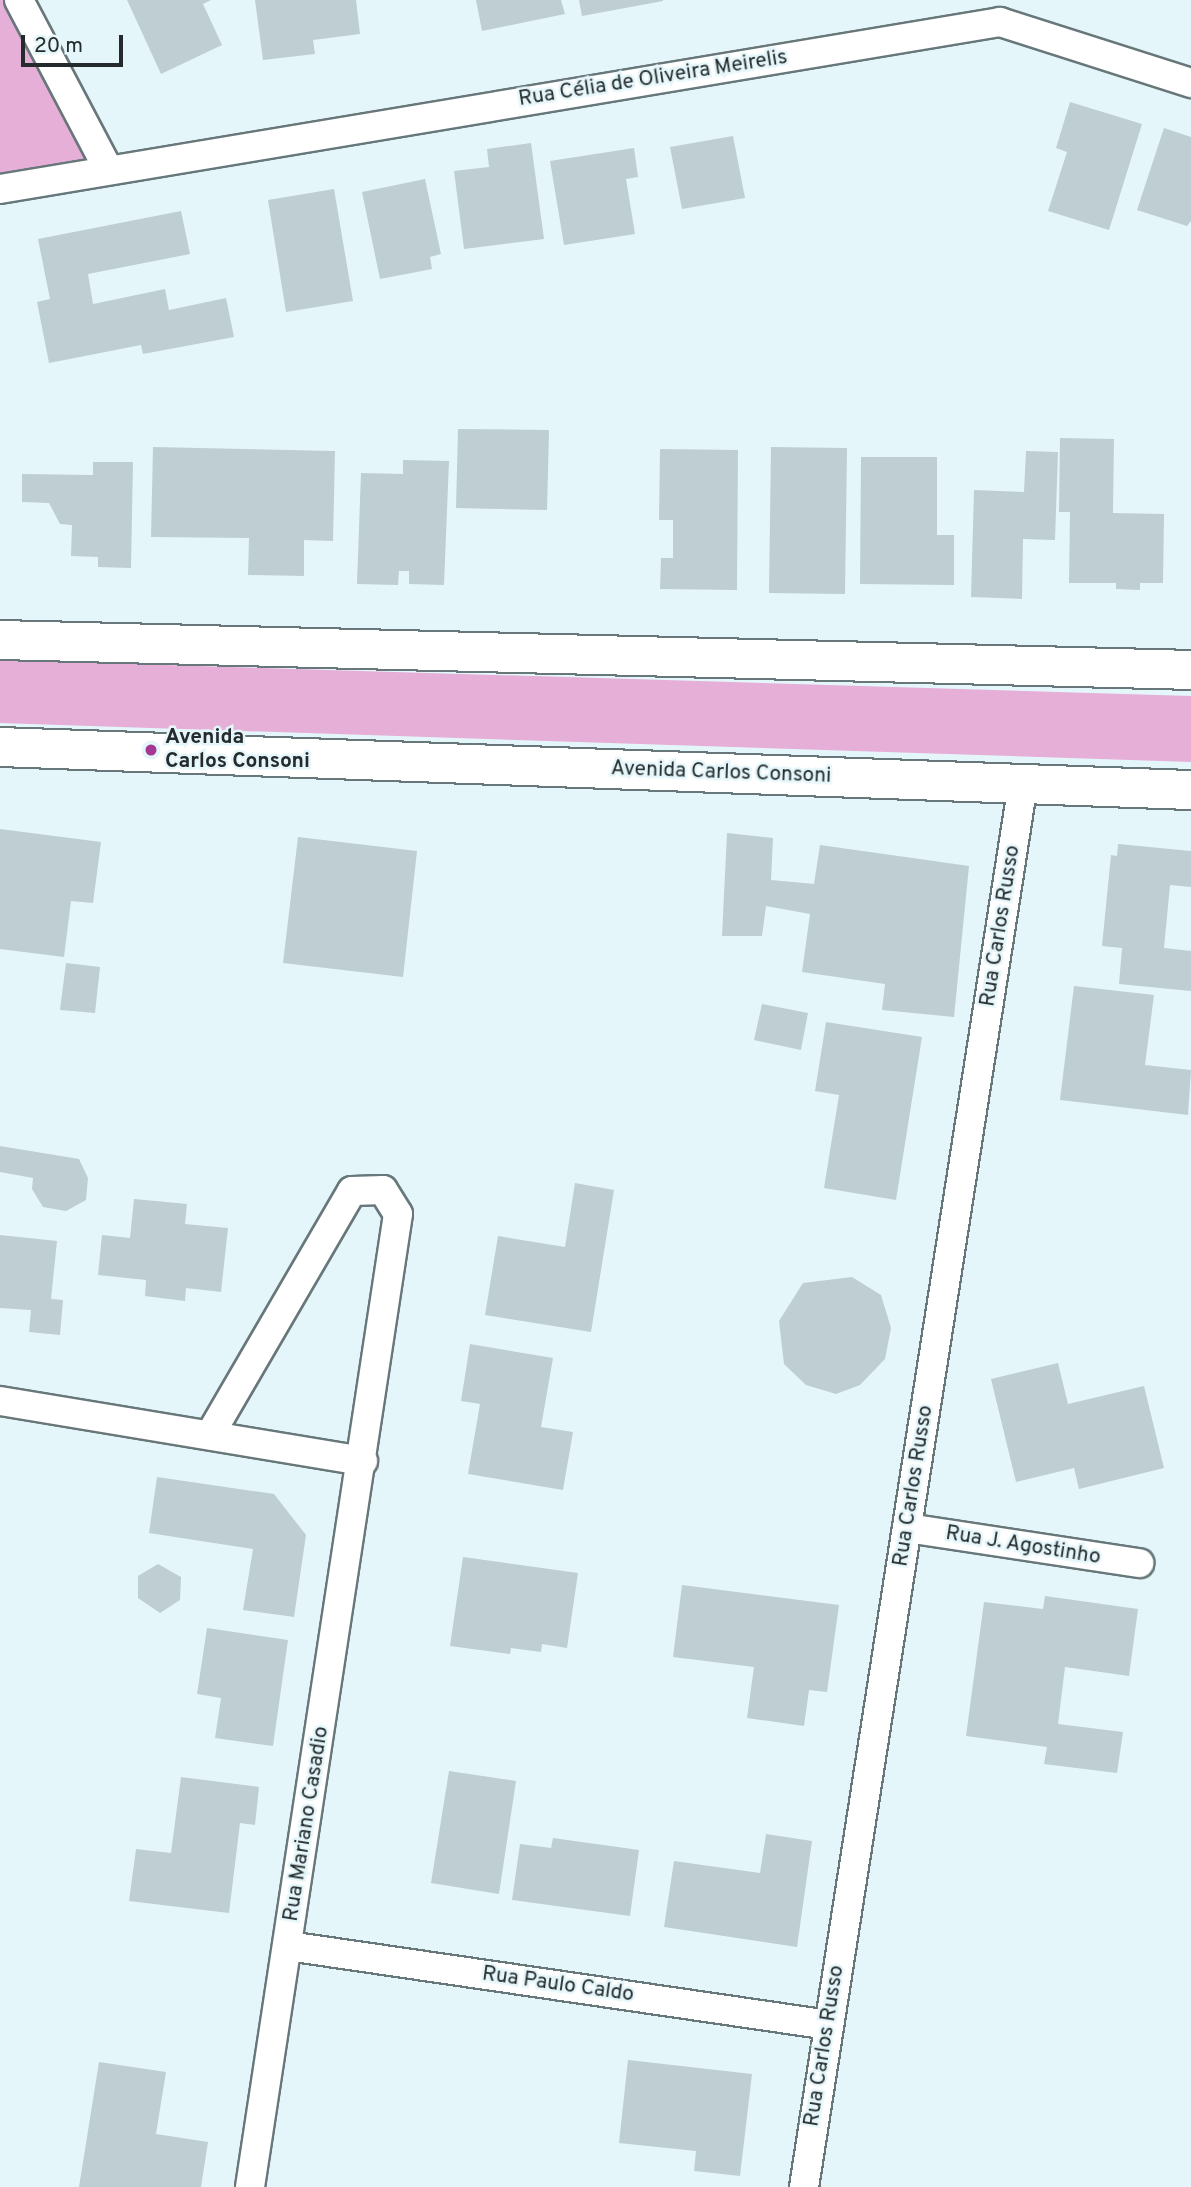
<!DOCTYPE html>
<html>
<head>
<meta charset="utf-8">
<style>
  body { margin:0 }
  #map { position:relative; width:1191px; height:2187px; overflow:hidden; background:#e5f6fa; font-family:Overpass,sans-serif }
  div>[style] { position:absolute }
  .green>* { inset:0; background:#e5afd8 }
  .building>* { inset:0; background:#beced2 }
  .roads { filter:drop-shadow(2px 0 #68777a) drop-shadow(-2px 0 #68777a) drop-shadow(0 2px #68777a) drop-shadow(0 -2px #68777a) }
  .street>* { height:28px; margin:-14px; padding:0 14px; transform-origin:14px; border-radius:14px; background:#fff }
  .secondary>* { height:38px; margin:-19px; padding:0 19px; transform-origin:19px; border-radius:19px; background:#fff }
  .dots>* { width:19px; height:19px; translate:-50% -50%; box-sizing:border-box; border:4px solid #e5f6fa; border-radius:50% }
  span { translate:-50% -50%; white-space:nowrap; text-align:center; line-height:1.15; -webkit-text-stroke:5px #e5f6fa; paint-order:stroke }
  .street-label { font-size:21px; color:#252b2d }
  .poi-label { font-size:21px; color:#252b2d; font-weight:700 }
  .left { translate:0 -50%; text-align:left }
  .scale { position:absolute; left:21px; top:35px; width:102px; height:32px; box-sizing:border-box; border:4px solid #252b2d; border-top:0; padding-left:9px; font-size:21px; line-height:24px; white-space:nowrap; color:#252b2d; -webkit-text-stroke:5px #e5f6fa; paint-order:stroke }
</style>
</head>
<body>
<div id="map">
  <div class="green">
    <div style="clip-path:polygon(0 0,14px 0,101px 167px,0 184px)"></div>
    <div style="clip-path:polygon(0 660px,1191px 696px,1191px 762px,0 723px)"></div>
  </div>
  <div class="building">
    <div style="clip-path:polygon(127px 0,211px 0,203px 4px,222px 45px,161px 74px)"></div>
    <div style="clip-path:polygon(255px 0,356px 0,360px 34px,313px 40px,315px 54px,263px 60px)"></div>
    <div style="clip-path:polygon(476px 0,561px 0,565px 14px,482px 31px)"></div>
    <div style="clip-path:polygon(579px 0,663px 0,663px 1px,582px 16px)"></div>
    <div style="clip-path:polygon(1070px 102px,1142px 124px,1109px 230px,1048px 211px,1067px 152px,1056px 148px)"></div>
    <div style="clip-path:polygon(1164px 128px,1191px 137px,1191px 221px,1187px 226px,1137px 210px)"></div>
    <div style="clip-path:polygon(733px 136px,745px 198px,682px 209px,670px 147px)"></div>
    <div style="clip-path:polygon(531px 143px,544px 239px,464px 249px,454px 171px,489px 167px,487px 149px)"></div>
    <div style="clip-path:polygon(634px 148px,638px 177px,626px 179px,635px 234px,564px 245px,550px 161px)"></div>
    <div style="clip-path:polygon(425px 179px,441px 254px,430px 257px,432px 269px,380px 279px,362px 192px)"></div>
    <div style="clip-path:polygon(334px 189px,353px 301px,286px 312px,268px 200px)"></div>
    <div style="clip-path:polygon(181px 211px,190px 254px,88px 274px,93px 304px,165px 289px,169px 310px,226px 298px,234px 337px,143px 354px,141px 345px,49px 363px,37px 302px,50px 299px,38px 239px)"></div>
    <div style="clip-path:polygon(458px 429px,549px 430px,547px 510px,456px 508px)"></div>
    <div style="clip-path:polygon(1060px 438px,1114px 439px,1113px 513px,1164px 514px,1163px 583px,1140px 583px,1140px 590px,1116px 589px,1116px 583px,1069px 583px,1070px 512px,1059px 512px)"></div>
    <div style="clip-path:polygon(153px 447px,335px 451px,333px 541px,304px 540px,304px 576px,248px 575px,249px 538px,151px 537px)"></div>
    <div style="clip-path:polygon(771px 447px,847px 448px,845px 594px,769px 593px)"></div>
    <div style="clip-path:polygon(660px 449px,738px 450px,737px 590px,660px 589px,661px 558px,673px 558px,673px 520px,659px 520px)"></div>
    <div style="clip-path:polygon(1026px 451px,1058px 452px,1055px 540px,1023px 539px,1022px 599px,971px 597px,974px 490px,1024px 492px)"></div>
    <div style="clip-path:polygon(861px 457px,937px 457px,937px 535px,954px 535px,954px 585px,860px 584px)"></div>
    <div style="clip-path:polygon(403px 460px,449px 461px,444px 585px,409px 584px,409px 571px,399px 571px,398px 585px,357px 584px,361px 473px,403px 474px)"></div>
    <div style="clip-path:polygon(93px 462px,133px 462px,131px 568px,98px 567px,98px 557px,71px 556px,72px 525px,60px 524px,49px 503px,22px 502px,22px 474px,93px 475px)"></div>
    <div style="clip-path:polygon(0 829px,101px 842px,93px 903px,71px 901px,64px 957px,0 949px)"></div>
    <div style="clip-path:polygon(727px 833px,773px 838px,771px 880px,814px 884px,820px 845px,969px 866px,954px 1017px,882px 1010px,885px 984px,802px 972px,810px 914px,766px 906px,762px 936px,722px 936px)"></div>
    <div style="clip-path:polygon(298px 837px,417px 851px,403px 977px,283px 963px)"></div>
    <div style="clip-path:polygon(1118px 844px,1191px 851px,1191px 887px,1170px 885px,1164px 948px,1191px 951px,1191px 991px,1119px 984px,1122px 948px,1102px 946px,1111px 855px,1117px 856px)"></div>
    <div style="clip-path:polygon(66px 963px,100px 967px,95px 1013px,60px 1010px)"></div>
    <div style="clip-path:polygon(1074px 986px,1154px 995px,1145px 1065px,1191px 1070px,1188px 1115px,1060px 1100px)"></div>
    <div style="clip-path:polygon(762px 1004px,808px 1013px,801px 1050px,754px 1040px)"></div>
    <div style="clip-path:polygon(826px 1022px,922px 1037px,896px 1200px,824px 1188px,839px 1095px,815px 1091px)"></div>
    <div style="clip-path:polygon(0 1146px,79px 1159px,88px 1178px,86px 1200px,66px 1211px,43px 1207px,32px 1189px,33px 1178px,0 1172px)"></div>
    <div style="clip-path:polygon(575px 1183px,614px 1190px,591px 1332px,485px 1315px,498px 1236px,565px 1247px)"></div>
    <div style="clip-path:polygon(134px 1199px,187px 1204px,185px 1224px,228px 1228px,221px 1292px,186px 1288px,185px 1301px,145px 1296px,146px 1280px,98px 1275px,102px 1235px,130px 1238px)"></div>
    <div style="clip-path:polygon(0 1235px,57px 1241px,51px 1299px,63px 1300px,60px 1335px,29px 1332px,31px 1310px,0 1308px)"></div>
    <div style="clip-path:polygon(852px 1277px,881px 1295px,891px 1328px,885px 1359px,860px 1385px,836px 1394px,806px 1385px,784px 1364px,779px 1321px,803px 1283px)"></div>
    <div style="clip-path:polygon(470px 1344px,553px 1358px,541px 1427px,573px 1432px,563px 1490px,468px 1474px,480px 1404px,461px 1401px)"></div>
    <div style="clip-path:polygon(1058px 1363px,1068px 1404px,1144px 1386px,1164px 1468px,1079px 1489px,1074px 1468px,1016px 1482px,991px 1379px)"></div>
    <div style="clip-path:polygon(157px 1477px,274px 1494px,306px 1535px,294px 1617px,243px 1610px,253px 1549px,149px 1533px)"></div>
    <div style="clip-path:polygon(463px 1557px,578px 1573px,567px 1648px,542px 1644px,541px 1652px,511px 1648px,510px 1654px,450px 1646px)"></div>
    <div style="clip-path:polygon(158px 1564px,181px 1577px,180px 1600px,160px 1613px,138px 1598px,138px 1576px)"></div>
    <div style="clip-path:polygon(682px 1585px,839px 1605px,827px 1692px,809px 1690px,804px 1726px,747px 1718px,754px 1667px,673px 1657px)"></div>
    <div style="clip-path:polygon(1045px 1596px,1138px 1609px,1129px 1676px,1065px 1667px,1058px 1724px,1123px 1732px,1117px 1773px,1044px 1764px,1047px 1747px,966px 1736px,984px 1602px,1043px 1609px)"></div>
    <div style="clip-path:polygon(207px 1628px,288px 1640px,273px 1746px,215px 1738px,221px 1698px,197px 1694px)"></div>
    <div style="clip-path:polygon(449px 1771px,516px 1781px,499px 1894px,431px 1883px)"></div>
    <div style="clip-path:polygon(181px 1777px,259px 1787px,255px 1825px,240px 1823px,229px 1913px,129px 1901px,136px 1849px,171px 1853px)"></div>
    <div style="clip-path:polygon(766px 1834px,812px 1841px,797px 1947px,664px 1927px,674px 1861px,760px 1873px)"></div>
    <div style="clip-path:polygon(553px 1838px,639px 1850px,630px 1916px,512px 1900px,520px 1844px,551px 1848px)"></div>
    <div style="clip-path:polygon(628px 2060px,752px 2074px,740px 2176px,694px 2171px,696px 2151px,619px 2143px)"></div>
    <div style="clip-path:polygon(99px 2062px,166px 2072px,156px 2134px,208px 2142px,201px 2187px,79px 2187px)"></div>
  </div>
  <div class="roads">
    <div class="street">
      <div style="left:19px;top:0;width:191px;rotate:62.2deg"></div>
      <div style="left:0;top:189px;width:1014px;rotate:-9.48deg"></div>
      <div style="left:1000px;top:22px;width:201px;rotate:17.7deg"></div>
      <div style="left:0;top:1401px;width:368px;rotate:9.4deg"></div>
      <div style="left:211px;top:1433px;width:280px;rotate:-59.8deg"></div>
      <div style="left:352px;top:1191px;width:31px;rotate:-2deg"></div>
      <div style="left:383px;top:1190px;width:28px;rotate:58deg"></div>
      <div style="left:398px;top:1214px;width:984px;rotate:98.65deg"></div>
      <div style="left:907px;top:1528px;width:235px;rotate:8.6deg"></div>
      <div style="left:288px;top:1946px;width:547px;rotate:8.31deg"></div>
      <div style="left:804px;top:2187px;width:1420px;rotate:-81.13deg"></div>
    </div>
    <div class="secondary">
      <div style="left:0;top:640px;width:1191px;rotate:1.44deg"></div>
      <div style="left:0;top:747px;width:1192px;rotate:2.07deg"></div>
    </div>
  </div>
  <div class="dots">
    <div style="left:151px;top:750px;background:#a63693"></div>
  </div>
  <div class="street-label">
    <span style="left:653px;top:79px;rotate:-9deg">Rua Célia de Oliveira Meirelis</span>
    <span style="left:721px;top:773px;rotate:2deg">Avenida Carlos Consoni</span>
    <span style="left:1001px;top:926px;rotate:-81deg">Rua Carlos Russo</span>
    <span style="left:914px;top:1486px;rotate:-81deg">Rua Carlos Russo</span>
    <span style="left:1023px;top:1546px;rotate:9deg">Rua J. Agostinho</span>
    <span style="left:307px;top:1824px;rotate:-81deg">Rua Mariano Casadio</span>
    <span style="left:558px;top:1985px;rotate:8deg">Rua Paulo Caldo</span>
    <span style="left:825px;top:2046px;rotate:-81deg">Rua Carlos Russo</span>
  </div>
  <div class="poi-label">
    <span class="left" style="left:165px;top:750px">Avenida<br>Carlos Consoni</span>
  </div>
  <div class="scale">20 m</div>
</div>
</body>
</html>
